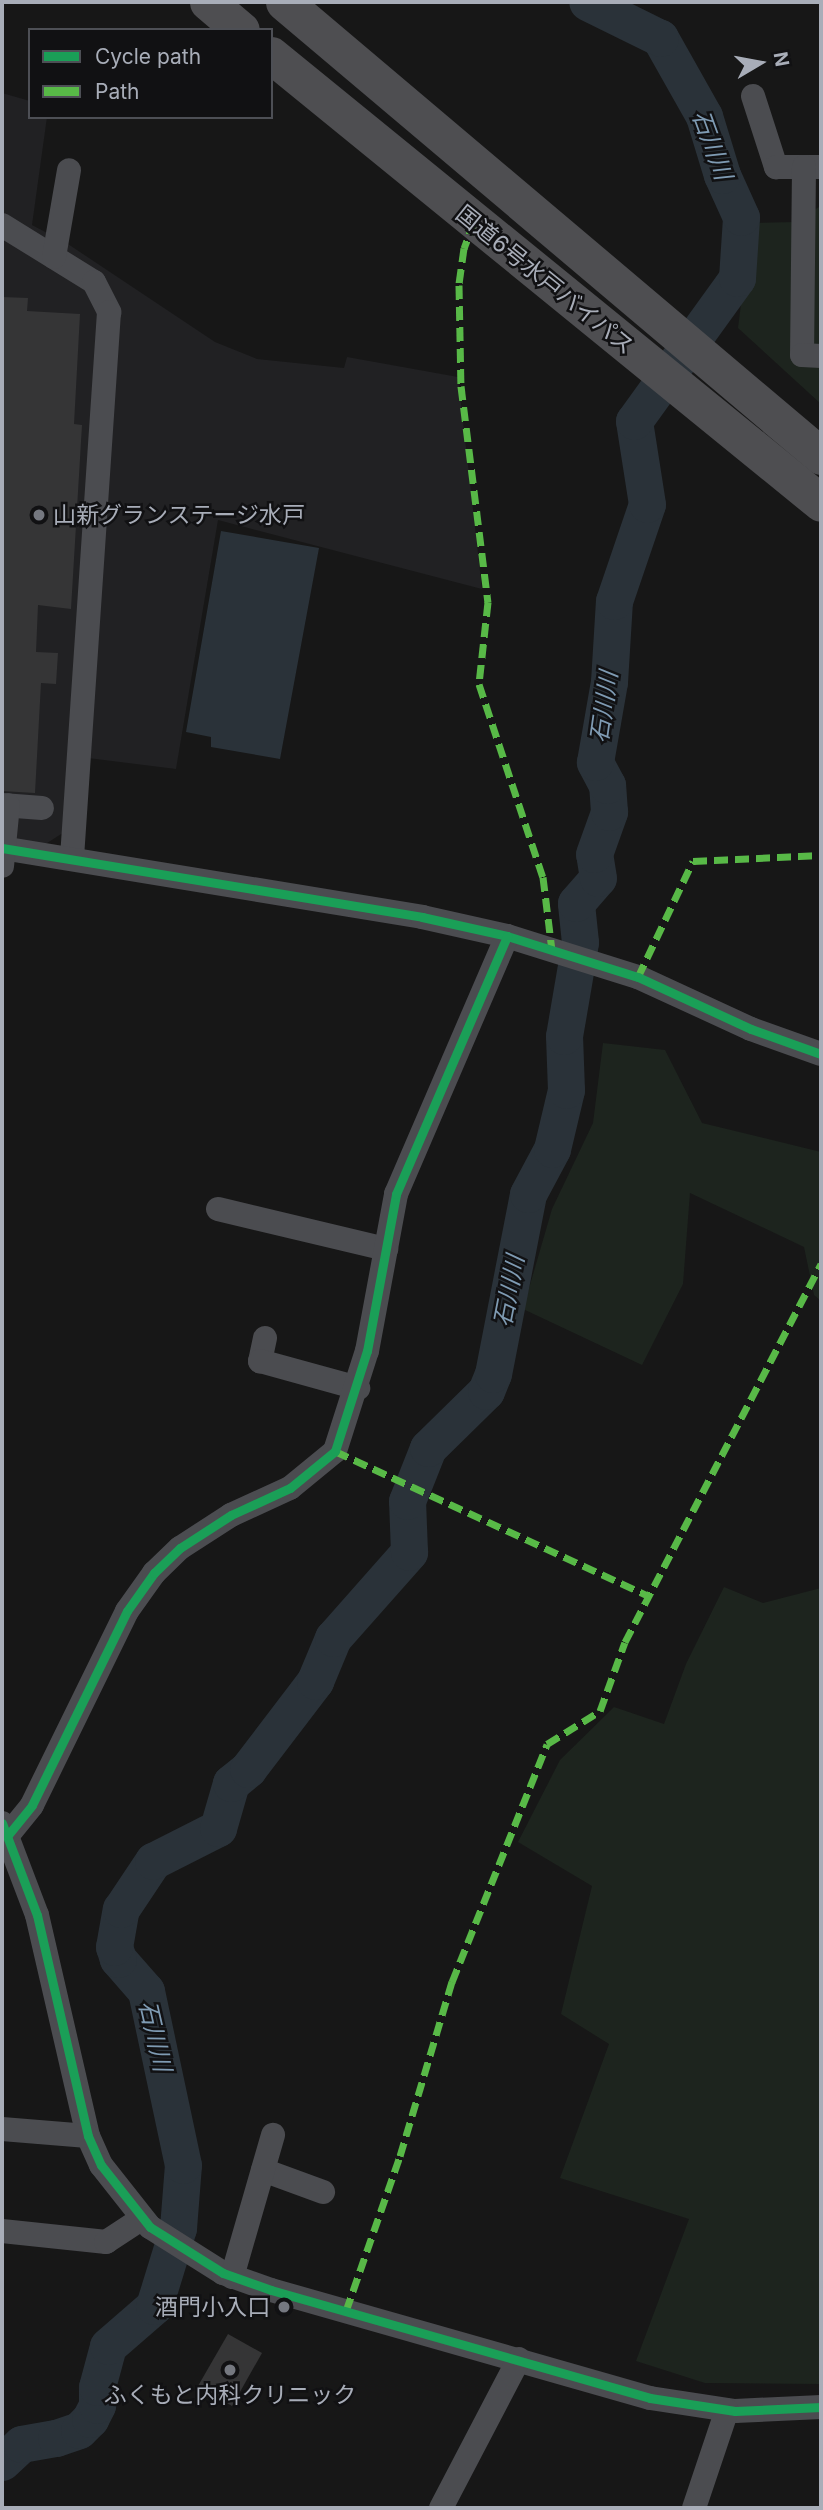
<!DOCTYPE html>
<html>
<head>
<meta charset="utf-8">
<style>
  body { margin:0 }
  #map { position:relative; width:823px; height:2510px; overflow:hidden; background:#171717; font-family:Inter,"Noto Sans JP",sans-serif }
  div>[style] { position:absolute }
  .built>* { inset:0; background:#212123 }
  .green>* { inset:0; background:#1d241e }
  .water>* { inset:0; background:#2a3239 }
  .river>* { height:37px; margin:-18.5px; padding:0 18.5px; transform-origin:18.5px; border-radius:18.5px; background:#2a3239 }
  .building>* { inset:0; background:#353536 }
  .minor>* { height:24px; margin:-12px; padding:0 12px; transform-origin:12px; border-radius:12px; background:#4b4c50 }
  .highway>* { height:37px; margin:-18.5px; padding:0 18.5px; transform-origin:18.5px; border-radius:18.5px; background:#4e4e51 }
  .quiet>* { height:7px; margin-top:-3.5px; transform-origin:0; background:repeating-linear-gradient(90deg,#58b947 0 14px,transparent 0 21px) }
  .cycleway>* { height:9px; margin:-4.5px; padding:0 4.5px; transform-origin:4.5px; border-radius:4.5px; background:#1a9f57 }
  .dots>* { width:19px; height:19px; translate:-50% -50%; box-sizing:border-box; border:4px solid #111113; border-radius:50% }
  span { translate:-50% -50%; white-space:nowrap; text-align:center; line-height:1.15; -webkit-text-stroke:5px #111113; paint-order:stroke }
  .street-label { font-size:23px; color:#a8adb8 }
  .poi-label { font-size:23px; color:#a8adb8 }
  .left { translate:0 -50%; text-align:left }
  .right { translate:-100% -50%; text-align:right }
  .water-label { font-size:24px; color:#7f9bb3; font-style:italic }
  .frame { position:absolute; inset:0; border:4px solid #a8adb8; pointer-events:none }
  .legend { position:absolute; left:28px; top:28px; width:245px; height:91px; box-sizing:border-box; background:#111113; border:2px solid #4d4f55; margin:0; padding:9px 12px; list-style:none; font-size:21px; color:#a8adb8 }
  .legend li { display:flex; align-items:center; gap:14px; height:35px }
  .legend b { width:35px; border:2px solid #4d4f55 }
  .north { position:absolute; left:725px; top:28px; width:70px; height:70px; -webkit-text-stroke:5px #111113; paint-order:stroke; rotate:80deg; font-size:19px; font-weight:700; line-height:28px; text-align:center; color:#a8adb8 }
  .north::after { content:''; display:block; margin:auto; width:24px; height:32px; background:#a8adb8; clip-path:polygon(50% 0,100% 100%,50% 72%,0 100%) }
</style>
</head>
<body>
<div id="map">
  <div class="built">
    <div style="clip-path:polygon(2px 93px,30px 101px,30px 117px,47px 117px,32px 225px,68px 244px,215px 342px,257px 359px,344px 368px,347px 357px,458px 377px,482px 589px,218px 520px,176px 769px,72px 756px,69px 829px,44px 845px,2px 838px)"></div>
  </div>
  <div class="green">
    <div style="clip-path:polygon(819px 207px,821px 208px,821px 404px,738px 328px,751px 223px,795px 222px)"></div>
    <div style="clip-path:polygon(603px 1043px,665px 1050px,702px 1123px,821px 1152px,821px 1301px,814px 1295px,804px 1247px,690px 1193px,683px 1284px,642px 1365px,523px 1309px,552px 1209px,593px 1123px)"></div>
    <div style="clip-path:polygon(724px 1587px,763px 1603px,821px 1588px,821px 2384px,705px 2383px,636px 2361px,689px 2219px,560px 2178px,609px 2044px,561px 2014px,592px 1886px,518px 1842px,560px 1760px,614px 1707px,664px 1724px,686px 1664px)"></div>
  </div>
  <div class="water">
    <div style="clip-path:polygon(221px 531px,319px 548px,280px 759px,211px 747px,211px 737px,186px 732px)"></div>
  </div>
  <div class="river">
    <div style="left:2px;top:2462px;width:26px;rotate:-43deg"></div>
    <div style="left:21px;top:2444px;width:36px;rotate:-10deg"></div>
    <div style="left:56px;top:2438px;width:24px;rotate:-19deg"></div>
    <div style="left:79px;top:2430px;width:16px;rotate:-45deg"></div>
    <div style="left:90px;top:2419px;width:16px;rotate:-63deg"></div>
    <div style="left:97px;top:2405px;width:18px;rotate:-90deg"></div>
    <div style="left:97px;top:2387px;width:42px;rotate:-75deg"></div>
    <div style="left:108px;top:2346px;width:61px;rotate:-41deg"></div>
    <div style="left:154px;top:2306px;width:82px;rotate:-72.9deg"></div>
    <div style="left:178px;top:2228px;width:63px;rotate:-85.5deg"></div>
    <div style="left:183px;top:2165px;width:178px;rotate:-102deg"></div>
    <div style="left:146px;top:1991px;width:43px;rotate:-131.2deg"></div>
    <div style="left:118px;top:1959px;width:13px;rotate:-108deg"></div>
    <div style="left:114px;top:1947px;width:39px;rotate:-80deg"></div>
    <div style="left:121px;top:1909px;width:58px;rotate:-56.3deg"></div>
    <div style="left:153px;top:1861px;width:73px;rotate:-26.9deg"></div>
    <div style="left:218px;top:1828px;width:47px;rotate:-73.9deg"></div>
    <div style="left:231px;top:1783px;width:22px;rotate:-39deg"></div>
    <div style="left:248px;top:1769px;width:111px;rotate:-52.7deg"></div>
    <div style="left:315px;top:1681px;width:47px;rotate:-67.3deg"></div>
    <div style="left:333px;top:1638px;width:115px;rotate:-48.5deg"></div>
    <div style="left:409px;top:1552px;width:51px;rotate:-92.2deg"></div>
    <div style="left:407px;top:1501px;width:57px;rotate:-68.4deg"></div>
    <div style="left:428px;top:1448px;width:81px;rotate:-44.5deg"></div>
    <div style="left:486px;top:1391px;width:18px;rotate:-68deg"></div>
    <div style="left:493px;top:1374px;width:183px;rotate:-79deg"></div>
    <div style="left:528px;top:1194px;width:51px;rotate:-61.9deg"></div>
    <div style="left:552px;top:1149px;width:61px;rotate:-76.7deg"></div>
    <div style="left:566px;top:1090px;width:54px;rotate:-92.1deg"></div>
    <div style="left:564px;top:1036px;width:95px;rotate:-80.3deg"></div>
    <div style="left:580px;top:942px;width:39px;rotate:-96deg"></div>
    <div style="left:576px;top:903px;width:33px;rotate:-49deg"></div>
    <div style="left:598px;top:878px;width:24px;rotate:-99deg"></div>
    <div style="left:594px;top:854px;width:45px;rotate:-70.3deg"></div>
    <div style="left:609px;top:812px;width:27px;rotate:-94deg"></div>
    <div style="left:607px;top:785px;width:26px;rotate:-118deg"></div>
    <div style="left:595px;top:762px;width:81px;rotate:-80.1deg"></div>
    <div style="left:609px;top:682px;width:81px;rotate:-86.5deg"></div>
    <div style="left:614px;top:601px;width:102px;rotate:-71.2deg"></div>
    <div style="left:647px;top:504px;width:84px;rotate:-98.9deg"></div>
    <div style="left:634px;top:421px;width:176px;rotate:-54.2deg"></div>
    <div style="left:737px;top:278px;width:61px;rotate:-86.2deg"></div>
    <div style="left:741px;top:217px;width:46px;rotate:-114.3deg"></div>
    <div style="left:722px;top:175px;width:62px;rotate:-107deg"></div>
    <div style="left:704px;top:116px;width:90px;rotate:-119.4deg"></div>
    <div style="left:660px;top:38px;width:81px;rotate:-153.7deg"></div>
  </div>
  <div class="building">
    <div style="clip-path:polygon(2px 297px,28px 298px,27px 311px,80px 314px,74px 424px,82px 425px,71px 609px,38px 605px,36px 652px,58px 653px,56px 684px,41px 683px,35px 793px,2px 791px)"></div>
    <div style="clip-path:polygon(228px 2334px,262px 2353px,232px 2406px,198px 2386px)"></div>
  </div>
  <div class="minor">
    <div style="left:753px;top:96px;width:75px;rotate:72.1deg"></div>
    <div style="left:776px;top:167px;width:28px"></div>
    <div style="left:821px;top:167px;width:17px;rotate:180deg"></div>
    <div style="left:804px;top:167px;width:188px;rotate:90.6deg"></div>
    <div style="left:802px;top:355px;width:19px;rotate:3deg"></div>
    <div style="left:2px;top:225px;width:108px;rotate:31.8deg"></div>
    <div style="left:94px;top:282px;width:34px;rotate:63deg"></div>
    <div style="left:109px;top:312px;width:546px;rotate:93.88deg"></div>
    <div style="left:54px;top:257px;width:88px;rotate:-80.2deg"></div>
    <div style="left:2px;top:805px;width:40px;rotate:4.3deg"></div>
    <div style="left:2px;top:848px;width:426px;rotate:9.3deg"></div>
    <div style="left:422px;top:917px;width:87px;rotate:12.6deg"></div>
    <div style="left:507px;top:936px;width:137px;rotate:17.4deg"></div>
    <div style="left:638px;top:977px;width:124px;rotate:24.7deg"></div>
    <div style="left:751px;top:1029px;width:74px;rotate:19.7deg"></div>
    <div style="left:2px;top:866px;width:61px;rotate:-84.4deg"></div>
    <div style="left:218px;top:1209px;width:173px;rotate:13.4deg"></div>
    <div style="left:265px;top:1338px;width:24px;rotate:102deg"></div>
    <div style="left:260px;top:1361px;width:102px;rotate:15.4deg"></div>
    <div style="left:2px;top:1823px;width:98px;rotate:69.2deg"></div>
    <div style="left:37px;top:1915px;width:227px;rotate:77deg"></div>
    <div style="left:88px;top:2136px;width:32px;rotate:66deg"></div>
    <div style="left:101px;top:2165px;width:79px;rotate:51.7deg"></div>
    <div style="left:150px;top:2227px;width:86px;rotate:32.2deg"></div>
    <div style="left:223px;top:2273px;width:51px;rotate:19.5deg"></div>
    <div style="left:271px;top:2290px;width:394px;rotate:15.9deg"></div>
    <div style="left:650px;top:2398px;width:86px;rotate:8.7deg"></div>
    <div style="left:735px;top:2411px;width:86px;rotate:-2.7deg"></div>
    <div style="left:8px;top:1835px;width:38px;rotate:-51deg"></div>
    <div style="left:32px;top:1805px;width:216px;rotate:-63.9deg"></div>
    <div style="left:127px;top:1611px;width:47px;rotate:-54.6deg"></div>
    <div style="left:154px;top:1573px;width:36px;rotate:-44deg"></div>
    <div style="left:180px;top:1548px;width:61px;rotate:-32.9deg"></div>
    <div style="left:231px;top:1515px;width:65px;rotate:-24.6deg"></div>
    <div style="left:290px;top:1488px;width:58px;rotate:-39.4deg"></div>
    <div style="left:335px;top:1451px;width:105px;rotate:-72.3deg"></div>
    <div style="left:367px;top:1351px;width:160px;rotate:-79.5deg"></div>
    <div style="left:396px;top:1194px;width:281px;rotate:-66.7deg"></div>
    <div style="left:2px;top:2129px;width:86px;rotate:4.7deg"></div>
    <div style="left:263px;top:2170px;width:64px;rotate:20.1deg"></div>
    <div style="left:2px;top:2231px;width:105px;rotate:6deg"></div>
    <div style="left:106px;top:2242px;width:42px;rotate:-33.3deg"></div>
    <div style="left:232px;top:2277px;width:148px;rotate:-73.9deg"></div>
    <div style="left:441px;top:2508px;width:168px;rotate:-62.4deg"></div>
    <div style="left:694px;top:2508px;width:103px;rotate:-71.4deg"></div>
  </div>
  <div class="highway">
    <div style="left:208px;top:2px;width:43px;rotate:40.3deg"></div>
    <div style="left:284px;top:2px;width:703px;rotate:40.21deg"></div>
    <div style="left:271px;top:55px;width:709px;rotate:39.16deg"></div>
  </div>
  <div class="quiet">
    <div style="left:474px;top:221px;width:29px;rotate:110deg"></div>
    <div style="left:464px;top:248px;width:37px;rotate:98deg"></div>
    <div style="left:459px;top:285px;width:101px;rotate:88.9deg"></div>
    <div style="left:461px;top:386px;width:218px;rotate:82.9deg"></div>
    <div style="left:488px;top:602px;width:82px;rotate:96.3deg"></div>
    <div style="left:479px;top:684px;width:203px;rotate:71.7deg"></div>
    <div style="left:543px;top:877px;width:74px;rotate:83deg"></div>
    <div style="left:638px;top:977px;width:128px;rotate:-64.6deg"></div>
    <div style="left:693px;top:861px;width:128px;rotate:-2.7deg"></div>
    <div style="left:335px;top:1451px;width:346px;rotate:24.8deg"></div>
    <div style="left:820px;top:1806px;width:1px"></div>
    <div style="left:346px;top:2311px;width:164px;rotate:-70.8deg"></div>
    <div style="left:400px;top:2156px;width:182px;rotate:-73.4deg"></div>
    <div style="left:452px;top:1982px;width:256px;rotate:-68.2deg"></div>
    <div style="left:547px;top:1744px;width:62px;rotate:-31.9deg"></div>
    <div style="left:600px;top:1711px;width:73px;rotate:-70.1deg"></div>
    <div style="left:625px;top:1642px;width:426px;rotate:-62.6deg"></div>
  </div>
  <div class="cycleway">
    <div style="left:2px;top:848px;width:426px;rotate:9.3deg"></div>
    <div style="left:422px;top:917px;width:87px;rotate:12.6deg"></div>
    <div style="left:507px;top:936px;width:137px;rotate:17.4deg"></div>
    <div style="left:638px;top:977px;width:124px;rotate:24.7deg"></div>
    <div style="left:751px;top:1029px;width:74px;rotate:19.7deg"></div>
    <div style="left:2px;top:1823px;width:98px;rotate:69.2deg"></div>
    <div style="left:37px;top:1915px;width:227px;rotate:77deg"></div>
    <div style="left:88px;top:2136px;width:32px;rotate:66deg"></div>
    <div style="left:101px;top:2165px;width:79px;rotate:51.7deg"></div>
    <div style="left:150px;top:2227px;width:86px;rotate:32.2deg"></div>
    <div style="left:223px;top:2273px;width:51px;rotate:19.5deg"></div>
    <div style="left:271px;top:2290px;width:394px;rotate:15.9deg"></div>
    <div style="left:650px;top:2398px;width:86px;rotate:8.7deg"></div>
    <div style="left:735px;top:2411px;width:86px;rotate:-2.7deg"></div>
    <div style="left:8px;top:1835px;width:38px;rotate:-51deg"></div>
    <div style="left:32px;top:1805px;width:216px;rotate:-63.9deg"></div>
    <div style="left:127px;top:1611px;width:47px;rotate:-54.6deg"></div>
    <div style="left:154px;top:1573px;width:36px;rotate:-44deg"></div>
    <div style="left:180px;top:1548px;width:61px;rotate:-32.9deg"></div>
    <div style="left:231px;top:1515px;width:65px;rotate:-24.6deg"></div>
    <div style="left:290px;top:1488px;width:58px;rotate:-39.4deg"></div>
    <div style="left:335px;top:1451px;width:105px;rotate:-72.3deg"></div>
    <div style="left:367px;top:1351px;width:160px;rotate:-79.5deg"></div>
    <div style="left:396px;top:1194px;width:281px;rotate:-66.7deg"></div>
  </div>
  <div class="dots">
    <div style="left:39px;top:515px;background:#757880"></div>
    <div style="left:284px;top:2307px;background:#757880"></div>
    <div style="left:230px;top:2370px;background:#757880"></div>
  </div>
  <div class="street-label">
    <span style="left:545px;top:280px;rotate:39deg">国道6号水戸バイパス</span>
  </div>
  <div class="poi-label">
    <span class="left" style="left:53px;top:515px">山新グランステージ水戸</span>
    <span class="right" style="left:270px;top:2307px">酒門小入口</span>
    <span style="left:230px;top:2395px">ふくもと内科クリニック</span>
  </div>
  <div class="water-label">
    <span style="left:712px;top:145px;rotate:70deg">石川川</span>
    <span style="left:604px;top:707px;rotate:-82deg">石川川</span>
    <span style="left:509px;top:1291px;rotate:-79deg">石川川</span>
    <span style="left:155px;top:2036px;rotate:77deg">石川川</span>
  </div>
  <div class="frame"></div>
  <ul class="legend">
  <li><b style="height:9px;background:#1a9f57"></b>Cycle path</li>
  <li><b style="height:9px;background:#58b947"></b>Path</li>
  </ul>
  <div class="north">N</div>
</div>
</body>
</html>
